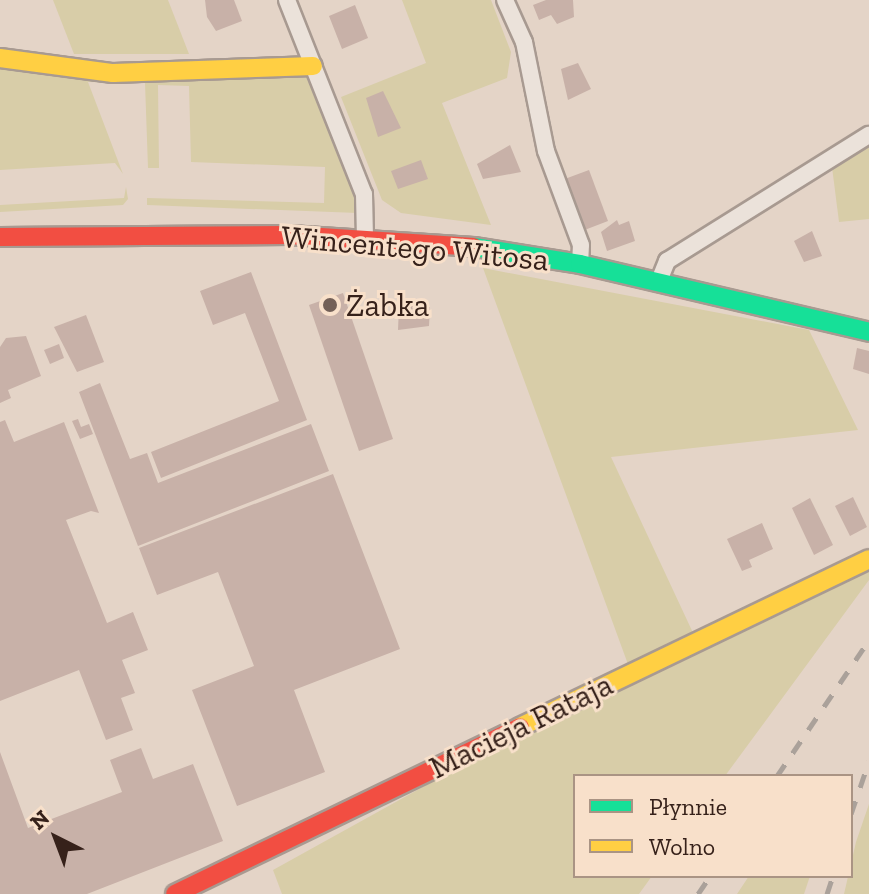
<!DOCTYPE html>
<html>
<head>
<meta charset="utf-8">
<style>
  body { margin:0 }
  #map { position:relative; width:869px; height:894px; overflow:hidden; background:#e4d4c7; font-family:"Zilla Slab",serif }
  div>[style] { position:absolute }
  .green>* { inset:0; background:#d8cda8 }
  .building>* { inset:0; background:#c8b1a8 }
  .roads { filter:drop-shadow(2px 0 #a89a91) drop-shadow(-2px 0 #a89a91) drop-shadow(0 2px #a89a91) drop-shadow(0 -2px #a89a91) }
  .street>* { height:16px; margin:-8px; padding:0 8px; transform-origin:8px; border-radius:8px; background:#ebe2da }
  .fast>* { height:18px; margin:-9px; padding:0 9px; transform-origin:9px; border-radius:9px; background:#16e098 }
  .slow>* { height:18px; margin:-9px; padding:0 9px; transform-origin:9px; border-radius:9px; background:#ffcf43 }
  .jam>* { height:18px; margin:-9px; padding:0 9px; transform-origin:9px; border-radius:9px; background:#f24e42 }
  .rail>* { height:5px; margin-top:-2.5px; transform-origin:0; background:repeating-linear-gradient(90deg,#aaa19a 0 14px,transparent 0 28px) }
  .dots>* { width:22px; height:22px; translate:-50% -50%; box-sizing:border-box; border:4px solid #f8e0ca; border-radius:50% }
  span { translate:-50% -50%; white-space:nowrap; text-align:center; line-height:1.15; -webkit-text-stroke:6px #f8e0ca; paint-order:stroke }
  .street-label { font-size:32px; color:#36211a }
  .poi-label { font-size:32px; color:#36211a }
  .left { translate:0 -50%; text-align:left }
  .legend { position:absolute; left:573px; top:774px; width:280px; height:104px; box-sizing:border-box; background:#f8e0ca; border:2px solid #aa9484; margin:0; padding:10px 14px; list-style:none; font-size:24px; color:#36211a }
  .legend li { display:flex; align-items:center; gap:16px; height:40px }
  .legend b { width:40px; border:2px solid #aa9484 }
  .north { position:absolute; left:16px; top:798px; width:80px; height:80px; -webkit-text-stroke:6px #f8e0ca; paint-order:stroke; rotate:318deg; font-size:22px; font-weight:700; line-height:32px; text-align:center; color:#36211a }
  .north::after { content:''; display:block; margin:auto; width:28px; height:36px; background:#36211a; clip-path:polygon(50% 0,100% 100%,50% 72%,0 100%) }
</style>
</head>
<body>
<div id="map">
  <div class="green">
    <div style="clip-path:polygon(53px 0,168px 0,189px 54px,74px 54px)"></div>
    <div style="clip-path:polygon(402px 0,491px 0,511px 52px,507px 78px,442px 103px,491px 225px,401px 213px,382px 200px,341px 97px,426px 63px)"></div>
    <div style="clip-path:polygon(0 63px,307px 76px,357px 198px,358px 213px,147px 205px,147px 198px,324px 203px,325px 167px,191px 162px,189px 86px,158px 85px,159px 168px,148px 168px,145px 83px,88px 82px,123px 174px,115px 163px,0 170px)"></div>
    <div style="clip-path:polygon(869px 144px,869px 219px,839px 222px,832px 167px)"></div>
    <div style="clip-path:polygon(126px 187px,128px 199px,123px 205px,0 212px,0 205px,124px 198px)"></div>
    <div style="clip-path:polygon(483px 268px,809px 330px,858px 430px,611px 457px,694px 635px,629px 667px)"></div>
    <div style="clip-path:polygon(869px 566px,869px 580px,725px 776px,575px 776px,575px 876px,652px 876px,639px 894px,282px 894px,273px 870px,486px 752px)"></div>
    <div style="clip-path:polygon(869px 804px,869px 894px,844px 894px,856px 842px)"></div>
    <div style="clip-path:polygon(749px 876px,810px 876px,804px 894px,737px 894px)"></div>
  </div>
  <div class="building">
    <div style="clip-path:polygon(205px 0,234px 0,242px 21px,216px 31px,207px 17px)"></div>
    <div style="clip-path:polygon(546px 0,573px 0,574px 17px,557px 24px,551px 15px,539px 20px,533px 5px)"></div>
    <div style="clip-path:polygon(355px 5px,368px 38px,342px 49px,329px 16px)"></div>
    <div style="clip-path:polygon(578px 63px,591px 89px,568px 100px,561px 69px)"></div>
    <div style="clip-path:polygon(383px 91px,401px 128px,378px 137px,366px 98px)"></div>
    <div style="clip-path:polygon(510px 145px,521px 172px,483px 179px,477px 164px)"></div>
    <div style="clip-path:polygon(421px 160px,428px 179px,398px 189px,391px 171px)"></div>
    <div style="clip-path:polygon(589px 170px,608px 221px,582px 231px,562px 180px)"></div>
    <div style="clip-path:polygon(617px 220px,619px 225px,629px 221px,635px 241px,607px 251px,601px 232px)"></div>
    <div style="clip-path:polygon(812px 231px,822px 256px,804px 262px,794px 241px)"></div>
    <div style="clip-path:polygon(251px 272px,307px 420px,161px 478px,151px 452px,279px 401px,245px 313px,213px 325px,200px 291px)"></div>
    <div style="clip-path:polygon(343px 293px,393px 439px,359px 451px,309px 305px)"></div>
    <div style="clip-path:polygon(409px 301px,413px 306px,430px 307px,429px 326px,398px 330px,399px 306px,409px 307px)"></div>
    <div style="clip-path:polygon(86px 315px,104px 362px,77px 372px,54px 327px)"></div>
    <div style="clip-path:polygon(26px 336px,41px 376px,8px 390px,11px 398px,0 403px,0 347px,6px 338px)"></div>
    <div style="clip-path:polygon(59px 344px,64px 358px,50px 364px,44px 350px)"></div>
    <div style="clip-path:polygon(857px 348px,869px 351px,869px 374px,853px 369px)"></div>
    <div style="clip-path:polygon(100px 383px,130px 459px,147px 453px,158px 483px,311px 424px,329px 471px,138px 546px,79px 392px)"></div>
    <div style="clip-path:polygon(78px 419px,81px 427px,89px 424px,93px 434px,80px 439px,72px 421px)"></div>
    <div style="clip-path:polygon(5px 420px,14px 442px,64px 422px,99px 513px,91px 511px,66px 520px,107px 623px,133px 612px,148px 650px,122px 660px,135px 693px,121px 698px,133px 730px,106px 740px,79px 670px,0 701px,0 422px)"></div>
    <div style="clip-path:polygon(333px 474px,400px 649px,294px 690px,325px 772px,237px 806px,192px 690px,254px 666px,218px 572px,157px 595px,139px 548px)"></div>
    <div style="clip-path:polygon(853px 497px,867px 527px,850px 536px,835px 506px)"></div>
    <div style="clip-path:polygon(810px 498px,833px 545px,814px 555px,792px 508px)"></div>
    <div style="clip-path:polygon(762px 523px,773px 549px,749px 560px,752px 567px,742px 571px,727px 539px)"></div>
    <div style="clip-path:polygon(141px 748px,153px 779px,193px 764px,223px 841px,87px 894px,0 894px,0 752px,28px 828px,122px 792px,110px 760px)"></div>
  </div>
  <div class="roads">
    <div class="street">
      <div style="left:287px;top:0;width:209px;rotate:68.4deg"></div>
      <div style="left:364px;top:194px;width:43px;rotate:88.7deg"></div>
      <div style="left:505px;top:0;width:46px;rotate:65.7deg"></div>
      <div style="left:524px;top:42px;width:111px;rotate:78.6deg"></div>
      <div style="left:546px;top:151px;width:100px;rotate:69.6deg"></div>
      <div style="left:581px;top:245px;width:19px;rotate:93deg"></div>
      <div style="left:659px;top:281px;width:22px;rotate:-68deg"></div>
      <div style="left:667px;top:261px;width:238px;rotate:-32deg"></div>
    </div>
    <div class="fast">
      <div style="left:474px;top:247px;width:107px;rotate:9.1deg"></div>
      <div style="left:580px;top:264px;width:297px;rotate:13.2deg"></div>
    </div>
    <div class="slow">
      <div style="left:0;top:58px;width:114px;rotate:7.6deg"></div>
      <div style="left:113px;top:73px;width:200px;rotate:-2deg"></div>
      <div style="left:520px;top:727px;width:387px;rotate:-25.7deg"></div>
    </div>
    <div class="jam">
      <div style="left:0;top:237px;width:290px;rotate:-0.4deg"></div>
      <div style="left:290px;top:235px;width:184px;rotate:3.7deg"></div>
      <div style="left:175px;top:894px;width:383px;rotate:-25.8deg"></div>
    </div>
  </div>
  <div class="rail">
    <div style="left:777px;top:776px;width:164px;rotate:-55.9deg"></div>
    <div style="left:851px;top:814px;width:56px;rotate:-71.2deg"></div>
    <div style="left:698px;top:894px;width:22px;rotate:-56deg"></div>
    <div style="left:827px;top:894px;width:19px;rotate:-72deg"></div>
  </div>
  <div class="dots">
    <div style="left:330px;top:305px;background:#736057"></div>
  </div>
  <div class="street-label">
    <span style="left:415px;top:248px;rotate:5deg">Wincentego Witosa</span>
    <span style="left:521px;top:726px;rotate:-26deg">Macieja Rataja</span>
  </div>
  <div class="poi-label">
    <span class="left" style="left:346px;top:305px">Żabka</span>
  </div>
  <ul class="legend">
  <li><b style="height:10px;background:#16e098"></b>Płynnie</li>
  <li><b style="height:10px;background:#ffcf43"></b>Wolno</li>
  </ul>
  <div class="north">N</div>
</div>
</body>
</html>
